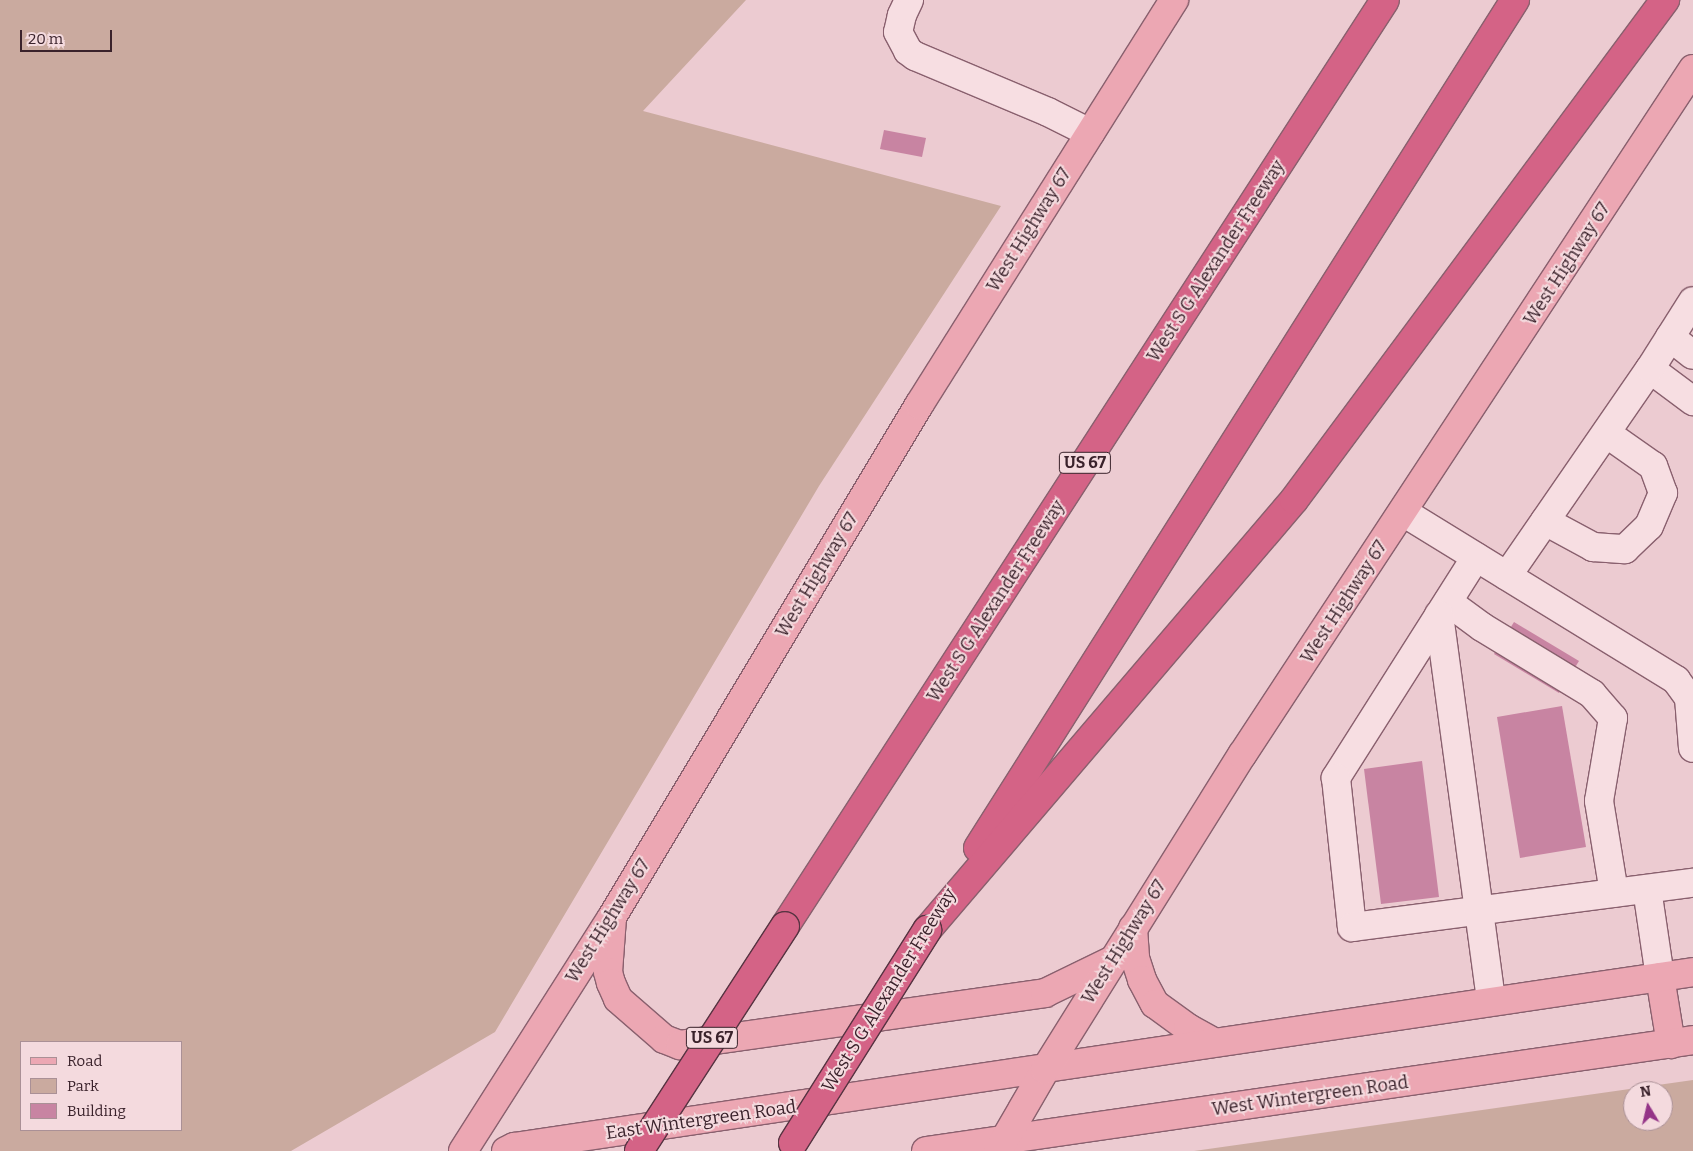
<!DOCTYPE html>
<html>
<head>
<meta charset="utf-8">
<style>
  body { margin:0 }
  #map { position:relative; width:1693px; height:1151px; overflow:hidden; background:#eccbd1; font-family:Bitter,serif }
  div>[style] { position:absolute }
  .green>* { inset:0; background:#caaa9f }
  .building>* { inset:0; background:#c884a2 }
  .roads { filter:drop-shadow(1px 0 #89606e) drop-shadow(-1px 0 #89606e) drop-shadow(0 1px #89606e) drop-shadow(0 -1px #89606e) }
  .minor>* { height:28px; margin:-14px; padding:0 14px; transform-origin:14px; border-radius:14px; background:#f7dee2 }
  .major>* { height:28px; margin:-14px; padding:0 14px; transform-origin:14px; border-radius:14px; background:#eca7b3 }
  .highway>* { height:28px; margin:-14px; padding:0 14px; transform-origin:14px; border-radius:14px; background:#d46386 }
  .bridges { filter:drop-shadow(1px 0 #573442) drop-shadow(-1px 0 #573442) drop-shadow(0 1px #573442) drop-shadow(0 -1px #573442) }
  .highway-bridge>* { height:28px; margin:-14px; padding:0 14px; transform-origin:14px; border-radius:14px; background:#d46386 }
  span { translate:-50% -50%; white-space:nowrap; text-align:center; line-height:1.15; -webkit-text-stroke:4px #f4dade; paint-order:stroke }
  .shield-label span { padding:1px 4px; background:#f4dade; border:1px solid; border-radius:4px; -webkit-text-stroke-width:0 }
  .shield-label { font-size:16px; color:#3a222b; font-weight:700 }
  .street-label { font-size:18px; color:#3a222b }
  .legend { position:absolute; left:20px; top:1041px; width:162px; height:90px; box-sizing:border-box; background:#f4dade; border:1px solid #aa9096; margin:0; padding:6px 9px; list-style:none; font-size:15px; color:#3a222b }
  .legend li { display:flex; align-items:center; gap:10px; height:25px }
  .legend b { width:25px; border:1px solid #aa9096 }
  .north { position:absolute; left:1623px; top:1081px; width:50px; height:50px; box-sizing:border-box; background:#f4dade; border:1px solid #aa9096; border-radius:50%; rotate:351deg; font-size:14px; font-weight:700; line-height:20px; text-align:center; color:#3a222b }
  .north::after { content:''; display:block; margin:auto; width:18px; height:22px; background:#943487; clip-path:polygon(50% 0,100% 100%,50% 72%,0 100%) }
  .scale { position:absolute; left:20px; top:30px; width:92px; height:22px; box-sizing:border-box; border:2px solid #3a222b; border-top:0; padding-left:6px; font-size:15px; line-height:18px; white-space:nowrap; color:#3a222b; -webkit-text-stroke:4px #f4dade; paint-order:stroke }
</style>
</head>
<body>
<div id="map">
  <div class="green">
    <div style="clip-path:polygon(evenodd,0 0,746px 0,643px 111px,1001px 206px,819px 486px,495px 1032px,291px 1151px,0 1151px,0 0,21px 1042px,181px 1042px,181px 1130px,21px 1130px,21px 1042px)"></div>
    <div style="clip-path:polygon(evenodd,1693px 1080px,1693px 1151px,1194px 1151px,1693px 1080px,1633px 1091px,1663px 1091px,1663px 1121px,1633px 1121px,1633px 1091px)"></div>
  </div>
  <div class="building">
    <div style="clip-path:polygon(884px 130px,926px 138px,922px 157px,880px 149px)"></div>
    <div style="clip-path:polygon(1514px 622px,1579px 661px,1559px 693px,1494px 654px)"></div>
    <div style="clip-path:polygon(1562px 706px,1586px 847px,1520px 858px,1497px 717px)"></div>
    <div style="clip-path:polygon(1422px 761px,1439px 897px,1381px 904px,1364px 769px)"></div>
  </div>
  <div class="roads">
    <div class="minor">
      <div style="left:909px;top:0;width:17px;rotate:115deg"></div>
      <div style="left:902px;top:15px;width:17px;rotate:103deg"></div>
      <div style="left:898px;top:32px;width:21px;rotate:62deg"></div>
      <div style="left:908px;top:51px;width:9px;rotate:36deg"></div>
      <div style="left:915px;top:56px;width:144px;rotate:22.8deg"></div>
      <div style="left:1048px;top:112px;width:47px;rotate:26.6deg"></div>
      <div style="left:1670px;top:337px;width:29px;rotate:38deg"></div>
      <div style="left:1650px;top:369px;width:54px;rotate:36.7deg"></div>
      <div style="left:1403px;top:512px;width:321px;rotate:31.6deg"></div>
      <div style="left:1676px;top:680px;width:22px;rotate:54deg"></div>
      <div style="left:1689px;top:698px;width:50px;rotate:85.4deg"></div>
      <div style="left:1545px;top:521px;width:55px;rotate:28.4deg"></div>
      <div style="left:1593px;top:547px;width:32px;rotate:4deg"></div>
      <div style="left:1625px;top:549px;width:33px;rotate:-44deg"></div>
      <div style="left:1649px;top:526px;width:36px;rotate:-67deg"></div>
      <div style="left:1663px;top:493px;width:29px;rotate:-110deg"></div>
      <div style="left:1653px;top:466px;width:57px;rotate:-144.9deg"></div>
      <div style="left:1476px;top:557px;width:262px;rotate:122.4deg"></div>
      <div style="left:1336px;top:778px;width:150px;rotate:83.9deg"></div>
      <div style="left:1352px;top:927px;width:344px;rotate:-7.4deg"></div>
      <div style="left:1507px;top:576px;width:252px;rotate:-55.4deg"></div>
      <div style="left:1650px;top:369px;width:80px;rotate:-57.7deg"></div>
      <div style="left:1448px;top:602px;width:42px;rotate:36.3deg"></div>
      <div style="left:1482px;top:627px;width:129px;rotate:31.3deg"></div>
      <div style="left:1592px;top:694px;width:32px;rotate:49deg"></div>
      <div style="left:1613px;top:718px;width:84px;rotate:99.6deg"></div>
      <div style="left:1599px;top:801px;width:93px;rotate:80.7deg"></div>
      <div style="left:1439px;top:615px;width:389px;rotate:82.3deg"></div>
      <div style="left:1647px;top:889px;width:89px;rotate:81.6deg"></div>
    </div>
    <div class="major">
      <div style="left:612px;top:918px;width:54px;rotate:94.2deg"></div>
      <div style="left:608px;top:972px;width:11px;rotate:75deg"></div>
      <div style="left:611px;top:983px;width:17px;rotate:66deg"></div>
      <div style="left:618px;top:999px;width:61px;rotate:41deg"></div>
      <div style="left:664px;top:1039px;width:17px;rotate:21deg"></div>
      <div style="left:680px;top:1045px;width:369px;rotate:-8.1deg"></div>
      <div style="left:1045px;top:993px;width:76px;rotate:-25.9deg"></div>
      <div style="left:1133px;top:928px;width:30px;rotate:86deg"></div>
      <div style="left:1135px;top:958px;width:23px;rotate:72deg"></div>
      <div style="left:1142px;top:980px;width:27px;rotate:62deg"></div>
      <div style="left:1155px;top:1004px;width:41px;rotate:36deg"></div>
      <div style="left:1188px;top:1028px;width:29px;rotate:29deg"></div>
      <div style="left:1660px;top:977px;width:68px;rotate:80.7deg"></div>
      <div style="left:463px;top:1151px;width:277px;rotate:-57.5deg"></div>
      <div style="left:612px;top:917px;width:597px;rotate:-59.05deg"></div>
      <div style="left:919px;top:405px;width:479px;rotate:-57.8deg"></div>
      <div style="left:506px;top:1151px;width:9px;rotate:-27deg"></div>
      <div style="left:514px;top:1147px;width:1192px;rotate:-8.44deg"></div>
      <div style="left:926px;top:1151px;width:775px;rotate:-8.23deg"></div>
      <div style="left:998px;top:1151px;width:94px;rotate:-59.9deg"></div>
      <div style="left:1045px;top:1070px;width:372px;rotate:-58deg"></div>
      <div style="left:1242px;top:755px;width:821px;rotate:-56.68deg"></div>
    </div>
    <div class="highway">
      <div style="left:978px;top:848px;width:1004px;rotate:-57.66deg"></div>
      <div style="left:785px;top:926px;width:1103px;rotate:-57.06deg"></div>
      <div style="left:927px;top:930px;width:565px;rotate:-49.52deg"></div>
      <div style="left:1294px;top:500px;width:623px;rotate:-53.42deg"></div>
    </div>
  </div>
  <div class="bridges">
    <div class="highway-bridge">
      <div style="left:793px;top:1143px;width:252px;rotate:-57.8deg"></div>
      <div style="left:639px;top:1151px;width:268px;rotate:-57deg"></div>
    </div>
  </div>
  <div class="shield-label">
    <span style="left:1085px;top:463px">US 67</span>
    <span style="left:712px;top:1038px">US 67</span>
  </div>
  <div class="street-label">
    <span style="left:1029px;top:230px;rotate:-58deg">West Highway 67</span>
    <span style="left:1216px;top:261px;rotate:-57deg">West S G Alexander Freeway</span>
    <span style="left:1567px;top:264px;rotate:-57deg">West Highway 67</span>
    <span style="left:817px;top:575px;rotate:-59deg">West Highway 67</span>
    <span style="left:996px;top:601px;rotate:-57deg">West S G Alexander Freeway</span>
    <span style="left:1344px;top:602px;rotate:-57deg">West Highway 67</span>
    <span style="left:608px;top:921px;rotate:-58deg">West Highway 67</span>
    <span style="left:1124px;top:942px;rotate:-58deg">West Highway 67</span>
    <span style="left:889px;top:990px;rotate:-58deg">West S G Alexander Freeway</span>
    <span style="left:1310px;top:1096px;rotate:-8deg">West Wintergreen Road</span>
    <span style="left:701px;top:1120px;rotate:-8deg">East Wintergreen Road</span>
  </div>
  <ul class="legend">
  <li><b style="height:6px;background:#eca7b3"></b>Road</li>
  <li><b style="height:14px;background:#caaa9f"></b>Park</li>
  <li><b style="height:14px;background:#c884a2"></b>Building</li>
  </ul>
  <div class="north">N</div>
  <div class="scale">20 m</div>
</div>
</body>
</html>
